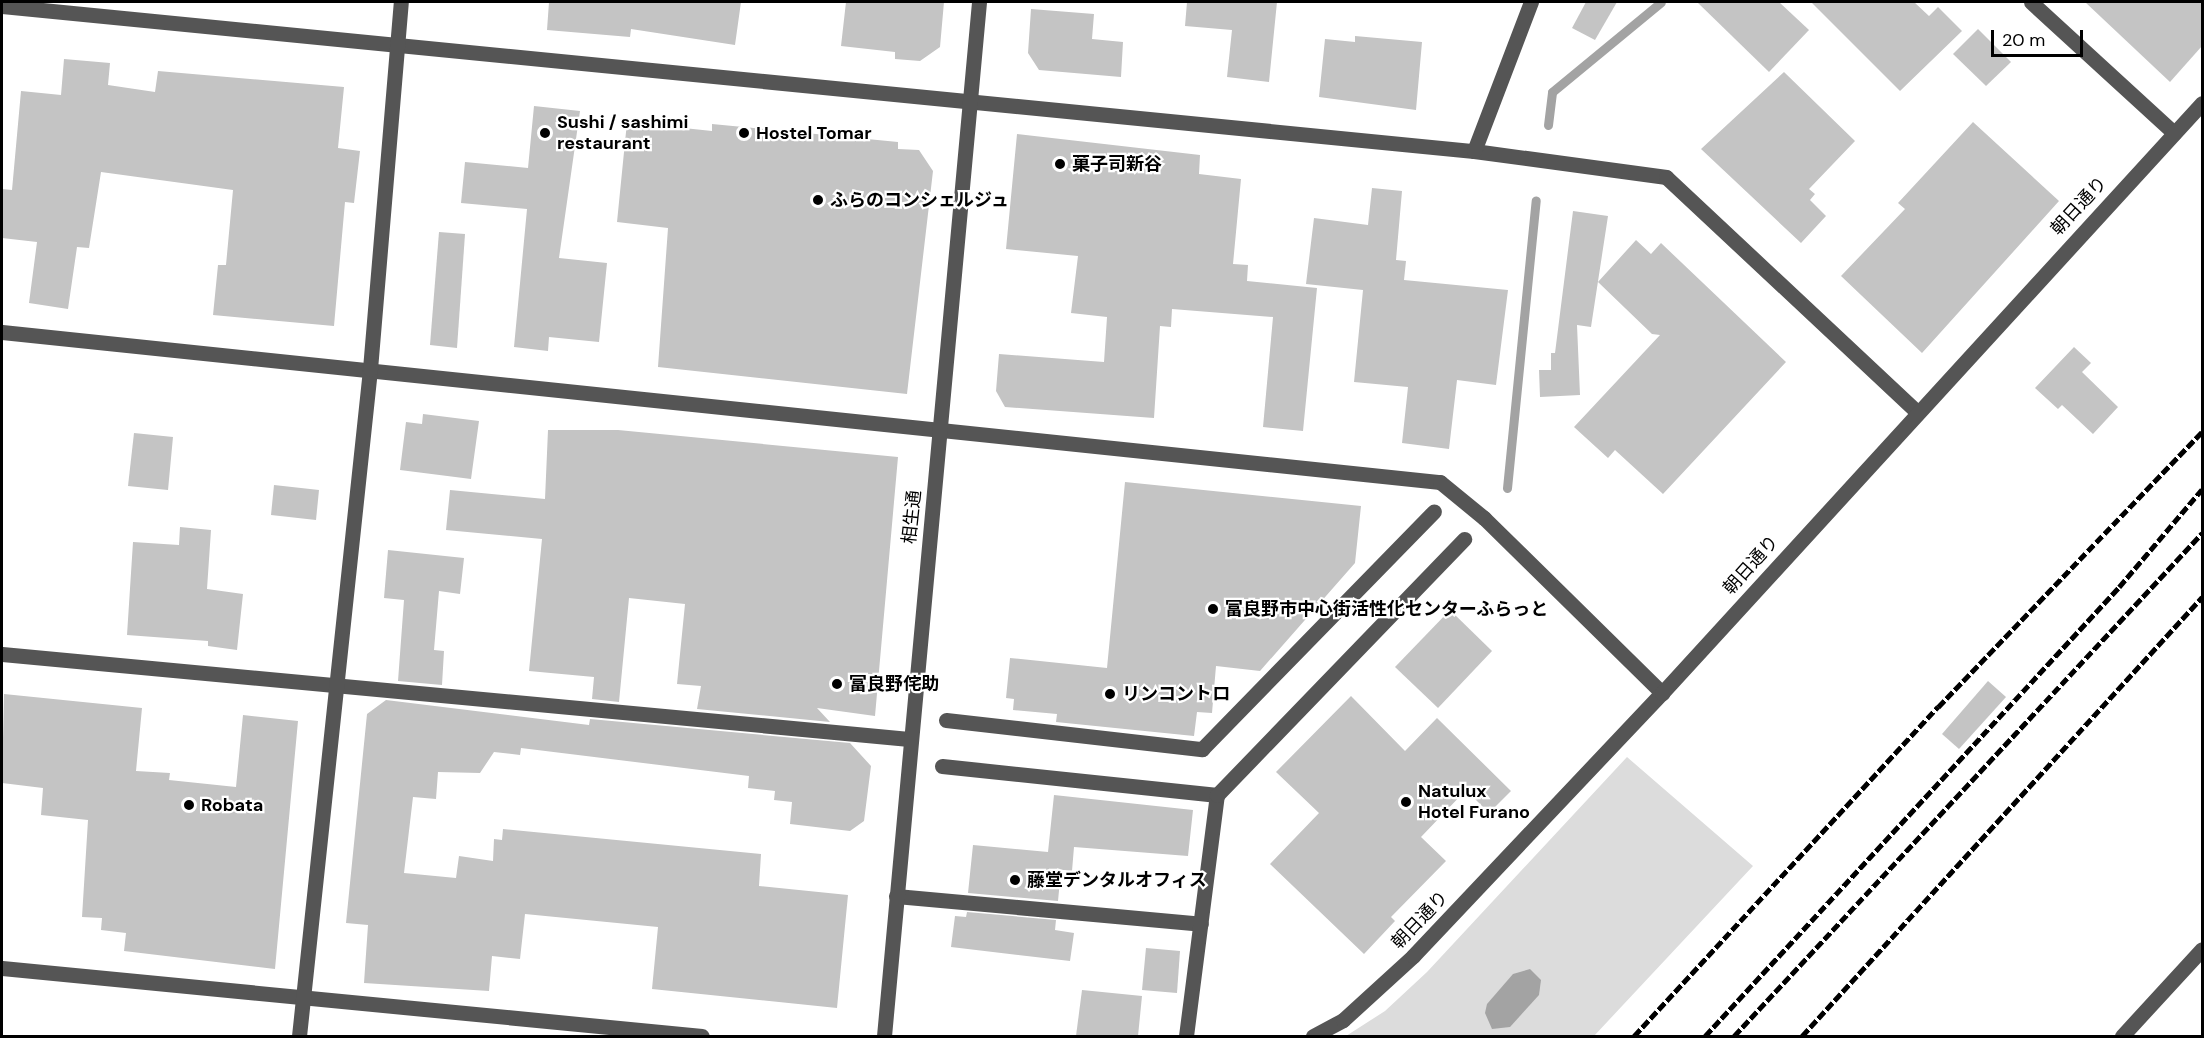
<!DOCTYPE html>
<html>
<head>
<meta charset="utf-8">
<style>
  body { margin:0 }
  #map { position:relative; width:2204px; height:1038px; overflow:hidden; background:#fff; font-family:"DM Sans","Noto Sans JP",sans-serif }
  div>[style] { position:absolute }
  .green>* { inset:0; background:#dcdcdc }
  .water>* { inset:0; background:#a3a3a3 }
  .stream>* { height:9px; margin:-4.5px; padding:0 4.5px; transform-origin:4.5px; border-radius:4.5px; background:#a3a3a3 }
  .building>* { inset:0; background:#c4c4c4 }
  .minor>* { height:15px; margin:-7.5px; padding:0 7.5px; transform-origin:7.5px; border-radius:7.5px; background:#555 }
  .rail>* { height:4.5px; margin-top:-2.25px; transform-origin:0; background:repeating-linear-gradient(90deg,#000 0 9px,transparent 0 12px) }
  .dots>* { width:16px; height:16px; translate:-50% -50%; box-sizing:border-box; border:3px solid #fff; border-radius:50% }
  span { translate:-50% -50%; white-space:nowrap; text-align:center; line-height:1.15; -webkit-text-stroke:4.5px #fff; paint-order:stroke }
  .poi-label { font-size:18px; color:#000; font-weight:700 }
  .left { translate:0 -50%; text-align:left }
  .street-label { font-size:18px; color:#000 }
  .frame { position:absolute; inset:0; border:3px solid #000; pointer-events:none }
  .scale { position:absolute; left:1991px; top:30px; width:92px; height:27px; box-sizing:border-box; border:3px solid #000; border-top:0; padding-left:8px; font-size:18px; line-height:21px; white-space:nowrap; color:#000; -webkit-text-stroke:4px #fff; paint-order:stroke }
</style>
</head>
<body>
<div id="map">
  <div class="green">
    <div style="clip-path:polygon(1627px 757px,1753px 866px,1594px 1036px,1346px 1036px,1385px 1011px,1427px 972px)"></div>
  </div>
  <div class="water">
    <div style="clip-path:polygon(1530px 969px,1541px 980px,1539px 995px,1510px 1027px,1492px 1029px,1485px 1013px,1487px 1004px,1513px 974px)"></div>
  </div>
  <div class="stream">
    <div style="left:1548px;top:125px;width:33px;rotate:-83deg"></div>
    <div style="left:1552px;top:92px;width:141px;rotate:-39.5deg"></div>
    <div style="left:1507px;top:488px;width:289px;rotate:-84.3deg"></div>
  </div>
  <div class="building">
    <div style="clip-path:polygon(549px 2px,741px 2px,735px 45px,631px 29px,630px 37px,547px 30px)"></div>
    <div style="clip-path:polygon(846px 2px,944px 2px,940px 47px,920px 61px,895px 59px,895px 52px,841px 46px)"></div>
    <div style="clip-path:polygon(1187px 2px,1277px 2px,1269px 82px,1227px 77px,1232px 30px,1185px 26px)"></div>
    <div style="clip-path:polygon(1586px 2px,1617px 2px,1595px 40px,1572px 28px)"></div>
    <div style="clip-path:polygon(1697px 2px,1779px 2px,1809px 30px,1769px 72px)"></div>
    <div style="clip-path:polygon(1811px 2px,1914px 2px,1929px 16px,1938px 7px,1962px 31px,1900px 91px)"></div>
    <div style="clip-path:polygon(2085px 2px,2202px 2px,2202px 46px,2170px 82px)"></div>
    <div style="clip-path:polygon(1031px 9px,1094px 14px,1092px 39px,1123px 42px,1121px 77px,1039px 70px,1028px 53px)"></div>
    <div style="clip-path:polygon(1978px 29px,2011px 62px,1986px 86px,1953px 54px)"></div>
    <div style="clip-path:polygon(1355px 36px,1422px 42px,1416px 110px,1319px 97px,1325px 39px,1355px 42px)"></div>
    <div style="clip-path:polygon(64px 59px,110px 63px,108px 85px,155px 92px,158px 71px,344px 87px,338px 148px,360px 151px,354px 203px,345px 202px,334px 326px,213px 315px,218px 265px,226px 265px,233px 190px,101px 172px,89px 248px,77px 247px,68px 309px,29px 303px,37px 242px,2px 238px,2px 189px,12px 190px,21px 91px,61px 95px)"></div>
    <div style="clip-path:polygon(1784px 72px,1855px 141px,1809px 189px,1815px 194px,1810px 200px,1826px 216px,1801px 243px,1701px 149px)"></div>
    <div style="clip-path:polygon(534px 106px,580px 111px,559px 258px,607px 263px,599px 342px,549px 337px,548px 351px,514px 347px,527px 209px,461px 203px,465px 162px,528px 168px)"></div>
    <div style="clip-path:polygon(627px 122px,712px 131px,712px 124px,898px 142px,898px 149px,919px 150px,933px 171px,907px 394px,658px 367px,668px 228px,617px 222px)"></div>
    <div style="clip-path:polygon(1973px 122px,2059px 201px,1922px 353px,1841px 276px,1905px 209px,1898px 203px)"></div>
    <div style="clip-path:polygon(1017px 134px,1200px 155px,1199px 174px,1241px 179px,1233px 264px,1248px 265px,1247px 281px,1317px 288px,1303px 431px,1263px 427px,1273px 317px,1172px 309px,1171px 327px,1160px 326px,1154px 418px,1005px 407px,996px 391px,999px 354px,1104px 362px,1107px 317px,1071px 313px,1078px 256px,1006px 249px)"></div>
    <div style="clip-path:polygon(1372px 188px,1402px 191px,1396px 260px,1406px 261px,1404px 280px,1508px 290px,1496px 385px,1457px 380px,1449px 449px,1402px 443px,1408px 387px,1354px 382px,1363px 290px,1306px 284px,1314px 218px,1368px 225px)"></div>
    <div style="clip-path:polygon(1573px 211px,1608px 216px,1591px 327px,1577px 325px,1580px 395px,1540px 397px,1539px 370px,1551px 370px,1551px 353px,1555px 353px)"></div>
    <div style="clip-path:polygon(439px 232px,465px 234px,457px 348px,430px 345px)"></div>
    <div style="clip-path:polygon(1636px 240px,1651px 254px,1661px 243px,1786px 362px,1663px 494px,1615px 450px,1608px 458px,1574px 427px,1660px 335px,1652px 334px,1598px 282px)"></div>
    <div style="clip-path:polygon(2074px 347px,2091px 363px,2082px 372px,2118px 407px,2093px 434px,2062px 405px,2058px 409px,2035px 388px)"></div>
    <div style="clip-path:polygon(423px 414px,479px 421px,471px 479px,400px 470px,406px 422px,422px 424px)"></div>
    <div style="clip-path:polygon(548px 430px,618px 430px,898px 457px,875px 716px,817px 708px,830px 722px,697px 709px,701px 686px,677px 684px,685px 604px,629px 598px,619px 702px,592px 699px,594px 677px,529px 671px,542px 539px,446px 530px,450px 490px,545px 499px)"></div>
    <div style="clip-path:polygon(134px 433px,173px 437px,168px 490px,128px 486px)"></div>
    <div style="clip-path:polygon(1125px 482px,1361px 506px,1355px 563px,1260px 671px,1216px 666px,1212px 713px,1197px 712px,1194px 736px,1056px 722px,1057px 714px,1013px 710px,1014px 699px,1006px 698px,1010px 658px,1107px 668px)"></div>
    <div style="clip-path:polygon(274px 485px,319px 490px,316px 520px,271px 515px)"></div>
    <div style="clip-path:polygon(180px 527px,211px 530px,207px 589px,243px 594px,237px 650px,208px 646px,208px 641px,127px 635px,133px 542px,179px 545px)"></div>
    <div style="clip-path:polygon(388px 550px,464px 558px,460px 594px,439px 591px,434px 650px,444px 651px,442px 685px,398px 681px,404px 600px,384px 598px)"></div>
    <div style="clip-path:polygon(1450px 610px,1492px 651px,1438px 708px,1395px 667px)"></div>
    <div style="clip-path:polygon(1988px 681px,2006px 697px,1959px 749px,1942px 734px)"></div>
    <div style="clip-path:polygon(4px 694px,142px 708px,136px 771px,170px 773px,169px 780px,236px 787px,243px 715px,298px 721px,275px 969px,124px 951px,126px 933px,101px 930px,102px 918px,82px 917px,88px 820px,41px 815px,43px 788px,2px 783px)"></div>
    <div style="clip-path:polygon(1351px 696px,1405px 751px,1437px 718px,1511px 791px,1489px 813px,1466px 790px,1421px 837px,1446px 861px,1391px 917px,1395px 921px,1364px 954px,1270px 864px,1319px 813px,1276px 772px)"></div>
    <div style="clip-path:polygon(386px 700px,589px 725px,590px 719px,850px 743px,871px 766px,864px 821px,850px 831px,790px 824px,792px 802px,774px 800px,775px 791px,748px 788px,749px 776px,521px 748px,520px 755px,494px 752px,480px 773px,438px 772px,436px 799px,413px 797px,404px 873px,456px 878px,459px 856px,493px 861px,494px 839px,502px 840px,503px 829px,761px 854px,759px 886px,848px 895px,837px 1008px,652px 989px,658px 927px,525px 914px,520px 959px,492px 956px,489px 991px,364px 983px,368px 925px,346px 923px,367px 714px)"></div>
    <div style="clip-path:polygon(1054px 795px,1193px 810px,1188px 856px,1074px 847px,1072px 871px,1061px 870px,1058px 901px,968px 893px,973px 845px,1048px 852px)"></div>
    <div style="clip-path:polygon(967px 912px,1056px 920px,1055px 930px,1074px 933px,1070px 961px,951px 947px,955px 916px,966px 917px)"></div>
    <div style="clip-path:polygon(1146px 948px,1180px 951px,1177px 993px,1142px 990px)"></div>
    <div style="clip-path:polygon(1082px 990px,1142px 996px,1138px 1036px,1076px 1036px)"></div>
  </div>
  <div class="minor">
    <div style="left:2031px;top:2px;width:194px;rotate:42.5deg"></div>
    <div style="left:2px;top:6px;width:1479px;rotate:5.63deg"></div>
    <div style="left:1474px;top:151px;width:194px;rotate:7.7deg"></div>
    <div style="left:1666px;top:177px;width:342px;rotate:43.1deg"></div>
    <div style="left:1474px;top:151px;width:160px;rotate:-69.1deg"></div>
    <div style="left:2px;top:332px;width:1446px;rotate:5.96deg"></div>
    <div style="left:1440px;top:482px;width:57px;rotate:39.3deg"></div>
    <div style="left:1484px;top:518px;width:250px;rotate:44.5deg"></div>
    <div style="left:2px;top:654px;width:911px;rotate:5.35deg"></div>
    <div style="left:946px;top:720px;width:258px;rotate:6.5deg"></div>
    <div style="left:1202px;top:749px;width:332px;rotate:-45.7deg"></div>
    <div style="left:942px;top:766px;width:277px;rotate:6deg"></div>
    <div style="left:896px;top:896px;width:306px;rotate:5.2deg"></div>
    <div style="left:2px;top:968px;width:703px;rotate:5.55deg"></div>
    <div style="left:299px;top:1036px;width:671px;rotate:-83.92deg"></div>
    <div style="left:370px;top:369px;width:368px;rotate:-85.2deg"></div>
    <div style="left:884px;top:1036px;width:1038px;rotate:-84.75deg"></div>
    <div style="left:1186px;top:1036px;width:243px;rotate:-82.7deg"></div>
    <div style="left:1217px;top:795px;width:356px;rotate:-46deg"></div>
    <div style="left:1313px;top:1036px;width:34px;rotate:-28deg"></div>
    <div style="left:1343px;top:1020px;width:95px;rotate:-42.4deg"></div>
    <div style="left:1413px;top:956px;width:362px;rotate:-46.6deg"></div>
    <div style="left:1662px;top:693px;width:800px;rotate:-47.53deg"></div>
    <div style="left:2122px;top:1036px;width:118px;rotate:-47.4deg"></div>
  </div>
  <div class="rail">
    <div style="left:1634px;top:1036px;width:448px;rotate:-47.3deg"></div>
    <div style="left:1938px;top:707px;width:381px;rotate:-46.2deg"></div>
    <div style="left:1705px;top:1036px;width:611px;rotate:-47.32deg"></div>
    <div style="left:2119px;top:587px;width:128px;rotate:-49.7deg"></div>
    <div style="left:1734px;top:1036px;width:687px;rotate:-47.06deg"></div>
    <div style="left:1802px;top:1036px;width:594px;rotate:-47.66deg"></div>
  </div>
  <div class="dots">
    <div style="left:545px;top:133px;background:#000"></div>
    <div style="left:744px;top:133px;background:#000"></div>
    <div style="left:1060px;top:164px;background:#000"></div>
    <div style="left:818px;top:200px;background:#000"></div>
    <div style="left:1213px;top:609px;background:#000"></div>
    <div style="left:837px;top:684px;background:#000"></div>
    <div style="left:1110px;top:694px;background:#000"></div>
    <div style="left:1406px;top:802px;background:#000"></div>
    <div style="left:189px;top:805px;background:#000"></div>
    <div style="left:1015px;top:880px;background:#000"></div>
  </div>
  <div class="poi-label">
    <span class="left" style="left:557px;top:133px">Sushi / sashimi<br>restaurant</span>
    <span class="left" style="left:756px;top:133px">Hostel Tomar</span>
    <span class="left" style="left:1072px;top:164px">菓子司新谷</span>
    <span class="left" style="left:830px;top:200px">ふらのコンシェルジュ</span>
    <span class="left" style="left:1225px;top:609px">富良野市中心街活性化センターふらっと</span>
    <span class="left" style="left:849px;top:684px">富良野侘助</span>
    <span class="left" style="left:1122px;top:694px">リンコントロ</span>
    <span class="left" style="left:1418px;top:802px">Natulux<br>Hotel Furano</span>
    <span class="left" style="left:201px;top:805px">Robata</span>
    <span class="left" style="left:1027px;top:880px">藤堂デンタルオフィス</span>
  </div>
  <div class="street-label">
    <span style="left:2079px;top:206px;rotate:-47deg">朝日通り</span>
    <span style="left:912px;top:517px;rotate:-84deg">相生通</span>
    <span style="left:1751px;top:565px;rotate:-48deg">朝日通り</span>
    <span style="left:1420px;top:920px;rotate:-46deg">朝日通り</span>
  </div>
  <div class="frame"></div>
  <div class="scale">20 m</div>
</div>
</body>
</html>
